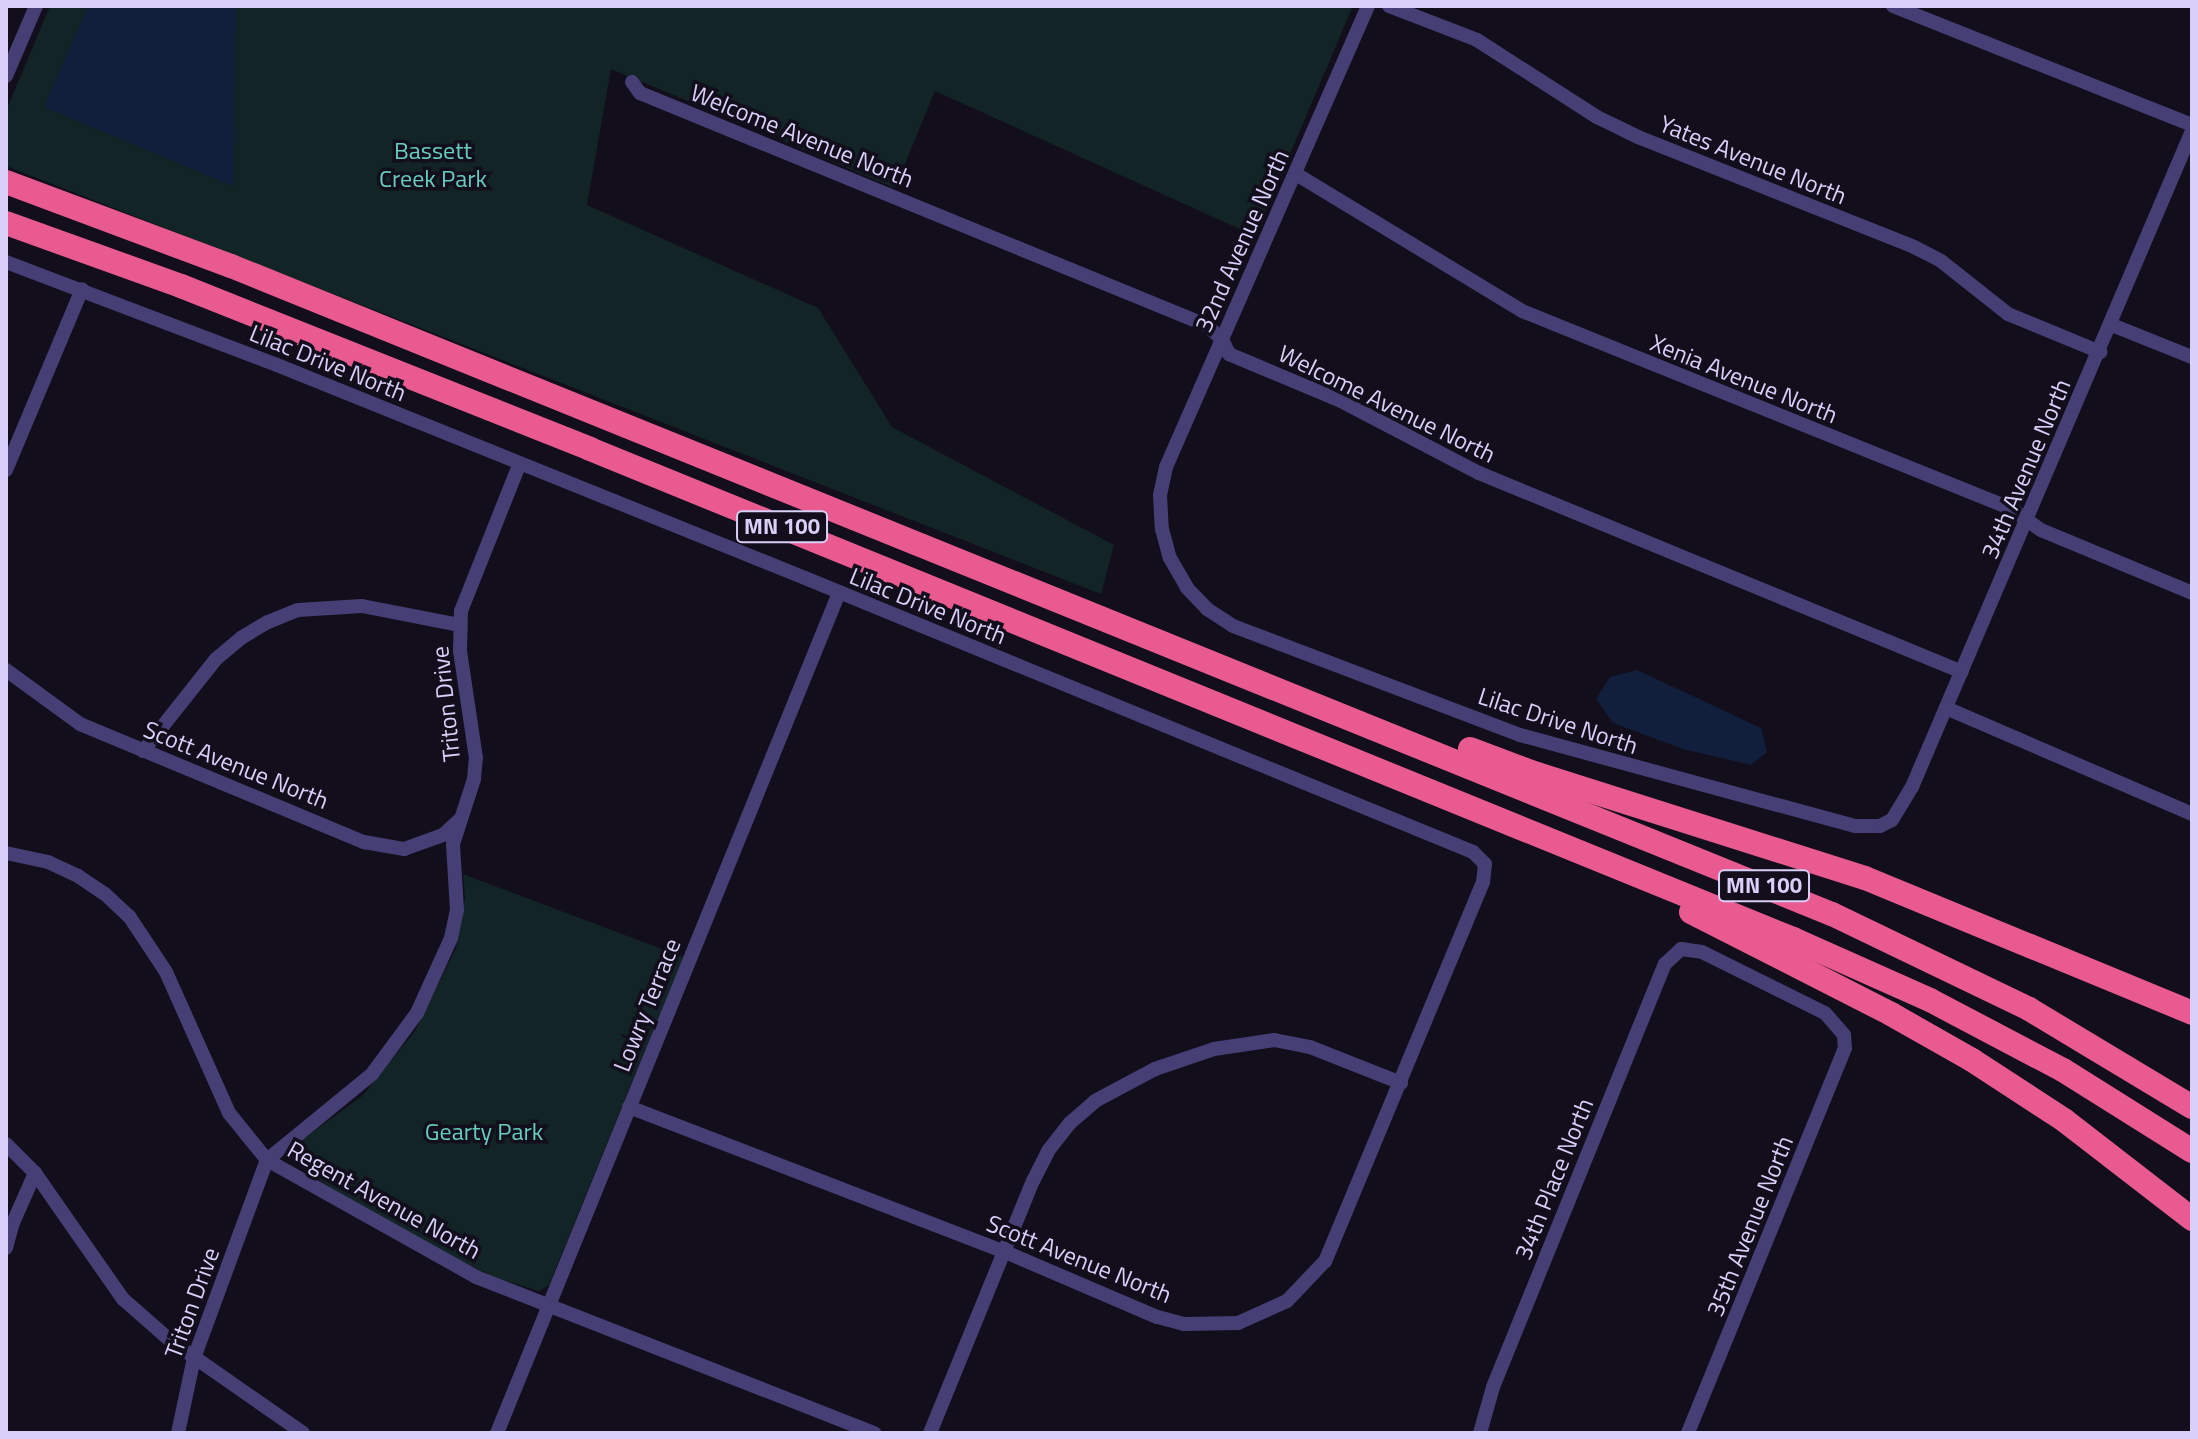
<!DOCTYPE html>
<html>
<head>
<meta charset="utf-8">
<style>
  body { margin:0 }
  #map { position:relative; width:2198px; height:1439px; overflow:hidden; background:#120e1c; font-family:"Titillium Web",sans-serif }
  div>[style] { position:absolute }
  .green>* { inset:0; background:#122425 }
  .water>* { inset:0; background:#121f3c }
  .street>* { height:14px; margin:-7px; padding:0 7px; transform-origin:7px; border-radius:7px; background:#463f75 }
  .highway>* { height:24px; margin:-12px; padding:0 12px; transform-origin:12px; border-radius:12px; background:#e95a91 }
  span { translate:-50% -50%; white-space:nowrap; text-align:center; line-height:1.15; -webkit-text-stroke:7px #120e1c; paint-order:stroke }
  .shield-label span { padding:2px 6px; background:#120e1c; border:2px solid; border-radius:6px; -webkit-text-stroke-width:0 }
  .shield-label { font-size:22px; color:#d8d0f9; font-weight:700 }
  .street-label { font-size:24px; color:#d8d0f9 }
  .park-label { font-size:24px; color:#66cebf }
  .frame { position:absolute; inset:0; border:8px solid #d8d0f9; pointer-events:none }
</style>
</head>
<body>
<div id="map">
  <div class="green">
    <div style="clip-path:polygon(50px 6px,1353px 6px,1255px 236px,935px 91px,895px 188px,611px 69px,587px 205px,818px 308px,892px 427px,1114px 545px,1101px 594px,6px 166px,6px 111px)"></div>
    <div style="clip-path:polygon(463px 874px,683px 957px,549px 1285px,539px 1291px,496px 1278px,435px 1248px,331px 1188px,300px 1167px,294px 1155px,302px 1140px,362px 1096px,415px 1031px,456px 948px,465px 898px)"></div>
  </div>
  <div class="water">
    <div style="clip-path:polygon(88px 6px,236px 6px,233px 186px,44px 107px)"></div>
    <div style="clip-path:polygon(1637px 670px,1761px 728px,1767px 752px,1751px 765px,1683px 749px,1613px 723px,1596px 699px,1610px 677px)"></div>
  </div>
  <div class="street">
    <div style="left:1368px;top:6px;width:503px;rotate:113.66deg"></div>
    <div style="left:1166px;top:467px;width:29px;rotate:102deg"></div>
    <div style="left:1160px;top:495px;width:34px;rotate:87deg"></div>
    <div style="left:1162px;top:529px;width:30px;rotate:75deg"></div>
    <div style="left:1170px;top:558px;width:34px;rotate:60deg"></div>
    <div style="left:1187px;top:588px;width:29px;rotate:46deg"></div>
    <div style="left:1207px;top:609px;width:31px;rotate:33deg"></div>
    <div style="left:1233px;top:626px;width:307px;rotate:20.8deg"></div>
    <div style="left:1520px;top:735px;width:348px;rotate:15.2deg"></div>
    <div style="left:1856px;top:826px;width:24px"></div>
    <div style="left:1880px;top:826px;width:13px;rotate:-27deg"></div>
    <div style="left:1892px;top:820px;width:39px;rotate:-59deg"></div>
    <div style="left:1912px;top:787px;width:713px;rotate:-66.89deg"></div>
    <div style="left:1389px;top:6px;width:94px;rotate:21.1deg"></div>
    <div style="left:1477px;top:40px;width:143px;rotate:32.7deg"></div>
    <div style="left:1597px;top:117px;width:46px;rotate:26deg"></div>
    <div style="left:1638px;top:137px;width:297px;rotate:21.7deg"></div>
    <div style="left:1914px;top:247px;width:30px;rotate:27deg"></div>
    <div style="left:1941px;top:261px;width:85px;rotate:38.3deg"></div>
    <div style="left:2008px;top:314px;width:100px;rotate:22.4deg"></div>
    <div style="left:1893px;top:6px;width:322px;rotate:21.7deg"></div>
    <div style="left:6px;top:76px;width:76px;rotate:-66.8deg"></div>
    <div style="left:632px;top:82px;width:14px;rotate:54deg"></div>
    <div style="left:640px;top:93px;width:612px;rotate:22.29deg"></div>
    <div style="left:1206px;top:325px;width:21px;rotate:41deg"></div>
    <div style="left:1222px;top:339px;width:17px;rotate:65deg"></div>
    <div style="left:1229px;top:354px;width:121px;rotate:22.8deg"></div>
    <div style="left:1341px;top:401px;width:156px;rotate:27.6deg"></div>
    <div style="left:1479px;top:473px;width:522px;rotate:22.39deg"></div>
    <div style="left:1296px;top:174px;width:264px;rotate:31.2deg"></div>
    <div style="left:1522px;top:311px;width:528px;rotate:22deg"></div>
    <div style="left:2012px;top:509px;width:36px;rotate:36deg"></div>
    <div style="left:2041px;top:530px;width:164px;rotate:22.6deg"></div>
    <div style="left:6px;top:262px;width:290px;rotate:20.8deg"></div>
    <div style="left:277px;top:365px;width:569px;rotate:21.97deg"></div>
    <div style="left:805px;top:578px;width:722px;rotate:22.3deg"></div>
    <div style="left:1473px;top:852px;width:17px;rotate:45deg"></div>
    <div style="left:1485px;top:864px;width:18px;rotate:96deg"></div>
    <div style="left:1483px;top:882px;width:411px;rotate:112.6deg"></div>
    <div style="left:1325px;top:1261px;width:55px;rotate:133.5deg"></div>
    <div style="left:1287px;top:1301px;width:54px;rotate:155.8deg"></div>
    <div style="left:1238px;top:1323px;width:54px;rotate:178.9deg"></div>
    <div style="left:1184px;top:1324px;width:28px;rotate:-165deg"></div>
    <div style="left:1157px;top:1317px;width:165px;rotate:-156.8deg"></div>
    <div style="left:1005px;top:1252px;width:403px;rotate:-158.9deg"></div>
    <div style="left:2112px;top:325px;width:86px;rotate:21.8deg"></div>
    <div style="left:6px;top:470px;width:196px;rotate:-67.2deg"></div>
    <div style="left:6px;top:670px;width:92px;rotate:36.1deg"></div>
    <div style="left:80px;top:724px;width:308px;rotate:22.6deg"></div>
    <div style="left:364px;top:842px;width:41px;rotate:9.9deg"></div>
    <div style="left:404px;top:849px;width:41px;rotate:-19.7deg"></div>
    <div style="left:443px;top:835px;width:22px;rotate:-43deg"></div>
    <div style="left:1946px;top:708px;width:268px;rotate:23.3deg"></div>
    <div style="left:143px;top:751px;width:117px;rotate:-51.6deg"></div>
    <div style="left:216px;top:659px;width:33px;rotate:-40deg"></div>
    <div style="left:241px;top:638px;width:31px;rotate:-31deg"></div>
    <div style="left:268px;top:622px;width:32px;rotate:-22deg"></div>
    <div style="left:298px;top:610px;width:64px;rotate:-3.6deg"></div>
    <div style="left:362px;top:606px;width:100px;rotate:11deg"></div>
    <div style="left:6px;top:853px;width:43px;rotate:12.1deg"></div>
    <div style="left:48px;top:862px;width:33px;rotate:25deg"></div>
    <div style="left:78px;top:876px;width:32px;rotate:34deg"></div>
    <div style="left:105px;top:894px;width:33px;rotate:43deg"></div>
    <div style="left:129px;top:916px;width:67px;rotate:56.5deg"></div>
    <div style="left:166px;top:972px;width:154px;rotate:65.9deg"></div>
    <div style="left:229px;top:1113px;width:60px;rotate:51deg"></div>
    <div style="left:267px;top:1160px;width:240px;rotate:29.2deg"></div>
    <div style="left:476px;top:1277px;width:428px;rotate:21.4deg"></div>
    <div style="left:6px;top:1144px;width:41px;rotate:45deg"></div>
    <div style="left:35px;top:1173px;width:154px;rotate:55.1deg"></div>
    <div style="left:123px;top:1299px;width:64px;rotate:41.2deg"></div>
    <div style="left:171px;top:1341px;width:161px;rotate:34.9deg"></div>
    <div style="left:6px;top:1248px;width:24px;rotate:-75deg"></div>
    <div style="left:12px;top:1225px;width:57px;rotate:-66.1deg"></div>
    <div style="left:178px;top:1433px;width:77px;rotate:-78deg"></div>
    <div style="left:194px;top:1358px;width:211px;rotate:-69.8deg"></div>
    <div style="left:267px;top:1160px;width:136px;rotate:-39.3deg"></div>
    <div style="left:372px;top:1074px;width:76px;rotate:-53.6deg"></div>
    <div style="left:417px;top:1013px;width:82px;rotate:-65.6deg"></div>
    <div style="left:451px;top:938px;width:29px;rotate:-78deg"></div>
    <div style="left:457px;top:910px;width:66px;rotate:-93.5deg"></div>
    <div style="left:453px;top:844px;width:68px;rotate:-72.1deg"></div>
    <div style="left:474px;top:779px;width:21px;rotate:-85deg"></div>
    <div style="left:476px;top:758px;width:108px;rotate:-98.5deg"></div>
    <div style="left:460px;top:651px;width:40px;rotate:-88.6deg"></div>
    <div style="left:461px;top:611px;width:157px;rotate:-68.3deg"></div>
    <div style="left:497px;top:1433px;width:907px;rotate:-67.85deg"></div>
    <div style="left:930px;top:1433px;width:272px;rotate:-67.8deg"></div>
    <div style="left:1033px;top:1181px;width:34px;rotate:-63deg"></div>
    <div style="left:1048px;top:1151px;width:36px;rotate:-52deg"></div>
    <div style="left:1070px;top:1123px;width:33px;rotate:-41deg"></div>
    <div style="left:1095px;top:1101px;width:68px;rotate:-28.1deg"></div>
    <div style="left:1155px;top:1069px;width:62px;rotate:-18.7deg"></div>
    <div style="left:1214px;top:1049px;width:61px;rotate:-8.5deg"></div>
    <div style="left:1274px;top:1040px;width:37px;rotate:11deg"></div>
    <div style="left:1310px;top:1047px;width:98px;rotate:21.6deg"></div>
    <div style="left:1480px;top:1433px;width:48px;rotate:-74.2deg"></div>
    <div style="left:1493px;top:1387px;width:457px;rotate:-67.9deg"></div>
    <div style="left:1665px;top:964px;width:22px;rotate:-43deg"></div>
    <div style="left:1681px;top:949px;width:21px;rotate:8deg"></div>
    <div style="left:1702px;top:952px;width:137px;rotate:26.4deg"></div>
    <div style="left:1825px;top:1013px;width:29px;rotate:49deg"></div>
    <div style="left:1844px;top:1035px;width:13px;rotate:86deg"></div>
    <div style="left:1845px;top:1048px;width:416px;rotate:112.2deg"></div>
  </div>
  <div class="highway">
    <div style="left:6px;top:182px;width:240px;rotate:20.5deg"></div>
    <div style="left:231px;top:266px;width:1727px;rotate:22.04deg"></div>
    <div style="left:1832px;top:914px;width:219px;rotate:25.7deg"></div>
    <div style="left:2029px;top:1009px;width:190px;rotate:31deg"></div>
    <div style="left:6px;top:223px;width:186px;rotate:19.8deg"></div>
    <div style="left:181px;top:286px;width:440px;rotate:21.7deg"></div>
    <div style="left:590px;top:449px;width:1299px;rotate:22.16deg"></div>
    <div style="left:1793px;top:939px;width:150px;rotate:24deg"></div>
    <div style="left:1930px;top:1000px;width:150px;rotate:27.8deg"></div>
    <div style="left:2063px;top:1070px;width:152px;rotate:32.1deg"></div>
    <div style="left:1470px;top:749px;width:72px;rotate:20.5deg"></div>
    <div style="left:1537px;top:774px;width:344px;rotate:17.6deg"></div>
    <div style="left:1865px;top:878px;width:354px;rotate:22.4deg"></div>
    <div style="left:1691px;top:912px;width:225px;rotate:27deg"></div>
    <div style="left:1891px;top:1014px;width:93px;rotate:29.6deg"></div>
    <div style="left:1972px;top:1060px;width:110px;rotate:33.1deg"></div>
    <div style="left:2064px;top:1120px;width:162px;rotate:37.7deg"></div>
  </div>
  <div class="shield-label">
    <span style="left:782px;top:527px">MN 100</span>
    <span style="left:1764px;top:886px">MN 100</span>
  </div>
  <div class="street-label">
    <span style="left:802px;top:136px;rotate:22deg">Welcome Avenue North</span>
    <span style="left:1753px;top:160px;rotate:22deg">Yates Avenue North</span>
    <span style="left:1242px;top:241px;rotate:-66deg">32nd Avenue North</span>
    <span style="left:328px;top:363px;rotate:22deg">Lilac Drive North</span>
    <span style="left:1744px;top:379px;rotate:22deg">Xenia Avenue North</span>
    <span style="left:1387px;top:404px;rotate:26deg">Welcome Avenue North</span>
    <span style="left:2026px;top:469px;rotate:-67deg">34th Avenue North</span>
    <span style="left:928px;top:606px;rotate:22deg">Lilac Drive North</span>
    <span style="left:446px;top:704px;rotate:-96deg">Triton Drive</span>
    <span style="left:1558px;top:721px;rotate:18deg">Lilac Drive North</span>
    <span style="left:236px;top:765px;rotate:22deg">Scott Avenue North</span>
    <span style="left:647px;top:1005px;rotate:-68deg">Lowry Terrace</span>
    <span style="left:1554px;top:1179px;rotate:-68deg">34th Place North</span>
    <span style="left:384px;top:1200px;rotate:29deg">Regent Avenue North</span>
    <span style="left:1750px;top:1226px;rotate:-68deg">35th Avenue North</span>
    <span style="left:1079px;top:1259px;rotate:22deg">Scott Avenue North</span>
    <span style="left:192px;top:1303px;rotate:-70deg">Triton Drive</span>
  </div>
  <div class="park-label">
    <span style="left:433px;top:165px">Bassett<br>Creek Park</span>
    <span style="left:484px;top:1132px">Gearty Park</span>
  </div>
  <div class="frame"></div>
</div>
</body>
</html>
